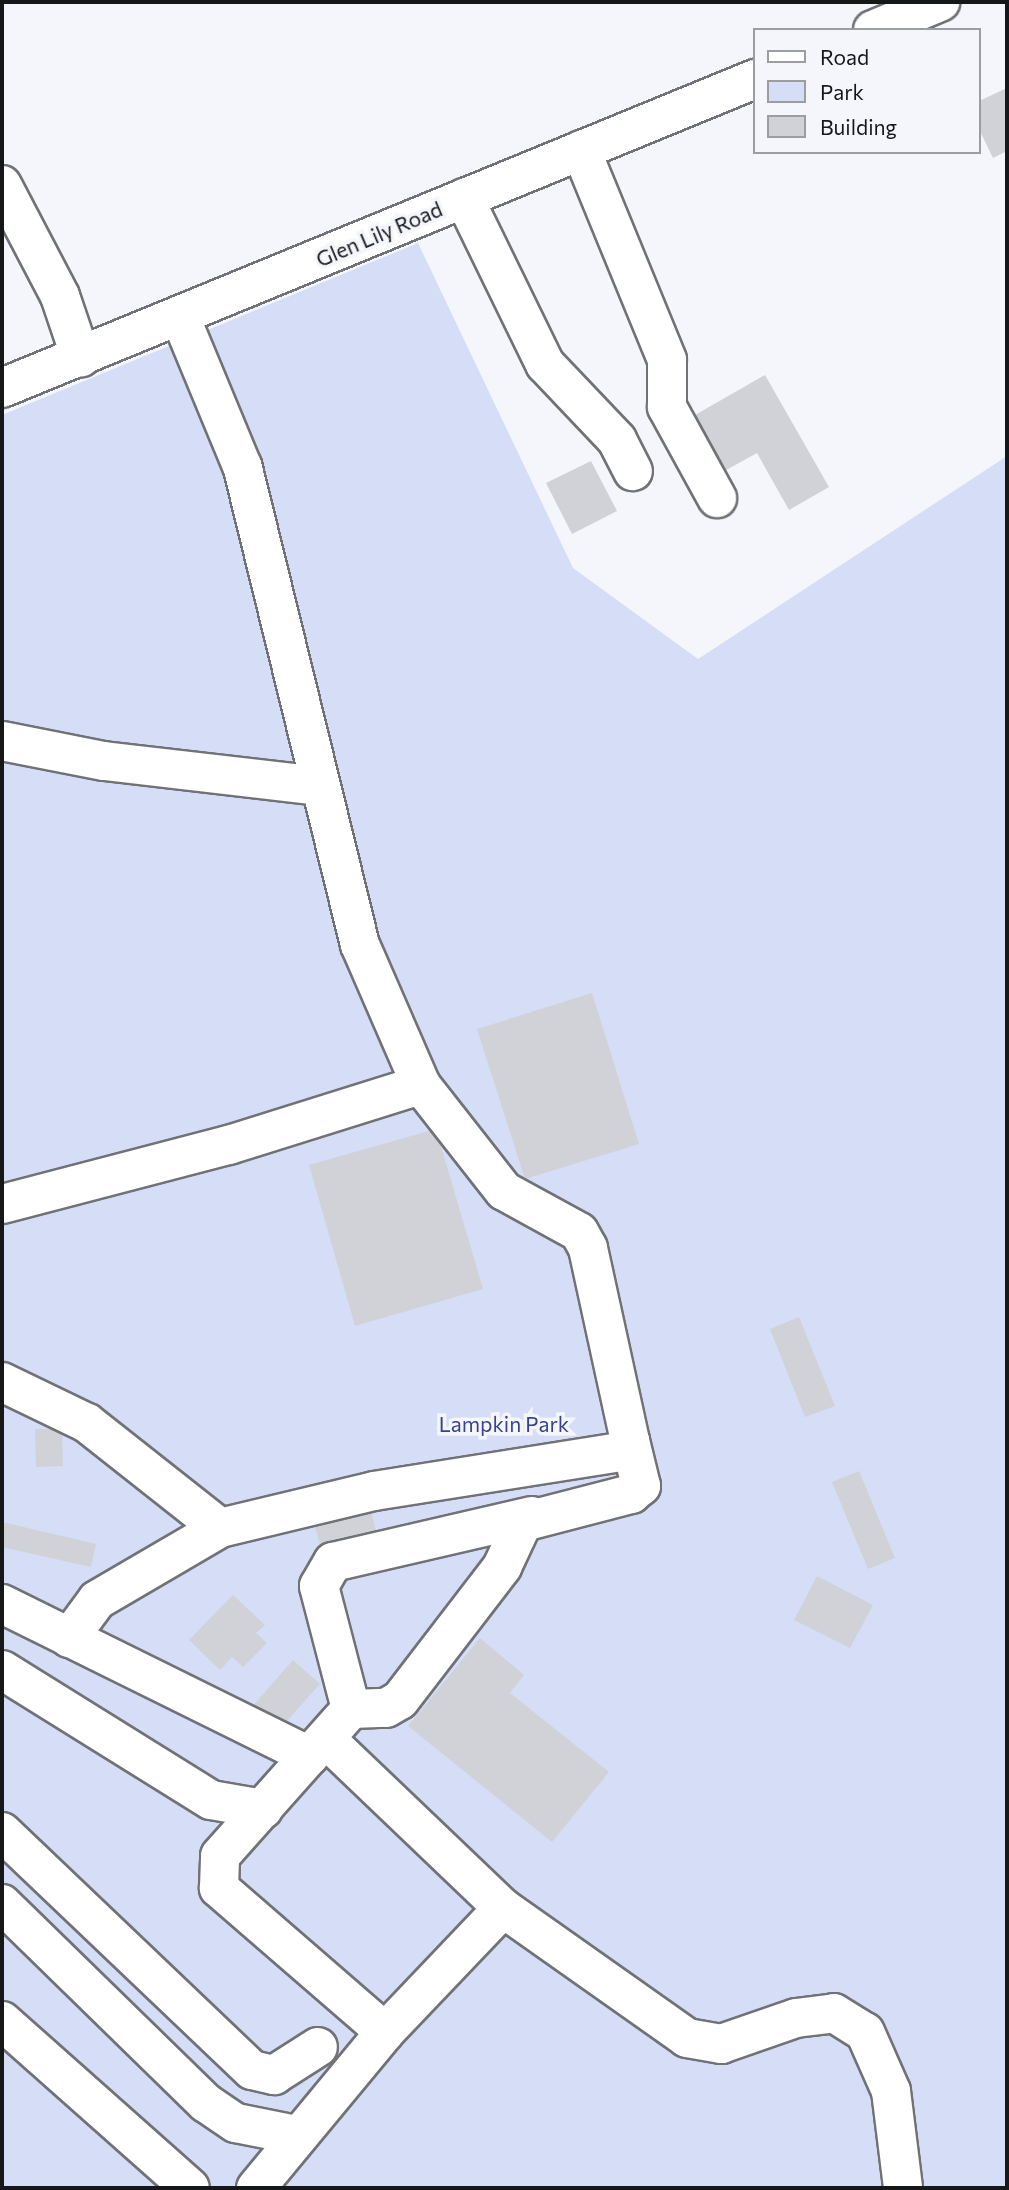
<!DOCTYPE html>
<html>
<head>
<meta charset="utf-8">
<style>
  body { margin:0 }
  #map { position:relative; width:1009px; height:2190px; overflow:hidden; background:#f4f6fc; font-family:Commissioner,sans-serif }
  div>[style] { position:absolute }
  .green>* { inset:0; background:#d6ddf7 }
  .building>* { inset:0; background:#d0d2d8 }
  .roads { filter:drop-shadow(2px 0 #707277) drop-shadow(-2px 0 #707277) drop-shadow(0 2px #707277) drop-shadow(0 -2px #707277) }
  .minor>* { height:38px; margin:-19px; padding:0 19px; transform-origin:19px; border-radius:19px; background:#fff }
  span { translate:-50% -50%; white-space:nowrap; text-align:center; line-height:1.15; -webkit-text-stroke:7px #f4f6fc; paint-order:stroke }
  .street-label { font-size:21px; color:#161719 }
  .park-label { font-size:21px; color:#374291 }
  .frame { position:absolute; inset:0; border:4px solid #161719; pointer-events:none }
  .legend { position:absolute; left:753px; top:28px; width:228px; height:126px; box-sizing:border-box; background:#f4f6fc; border:2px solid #9b9da1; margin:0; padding:9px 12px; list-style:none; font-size:21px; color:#161719 }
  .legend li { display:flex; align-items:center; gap:14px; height:35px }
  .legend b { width:35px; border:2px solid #9b9da1 }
</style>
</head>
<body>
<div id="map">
  <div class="green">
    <div style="clip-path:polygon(418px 243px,573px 568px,698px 659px,1007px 456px,1007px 2188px,2px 2188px,2px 415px)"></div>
  </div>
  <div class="building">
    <div style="clip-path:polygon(1007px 88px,1007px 151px,993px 158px,979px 129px,979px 101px)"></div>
    <div style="clip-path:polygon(765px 375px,829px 487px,789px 510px,757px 453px,719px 474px,688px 419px)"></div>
    <div style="clip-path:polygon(591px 461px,617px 511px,572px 534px,546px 483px)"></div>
    <div style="clip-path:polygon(592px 993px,639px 1144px,525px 1179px,477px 1029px)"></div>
    <div style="clip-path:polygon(436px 1129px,483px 1289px,355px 1326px,309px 1165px)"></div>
    <div style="clip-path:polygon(799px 1317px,835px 1406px,805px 1417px,770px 1329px)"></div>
    <div style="clip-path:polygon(35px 1429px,62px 1429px,63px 1466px,36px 1467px)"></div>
    <div style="clip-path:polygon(859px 1471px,895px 1558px,868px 1569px,832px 1482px)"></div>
    <div style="clip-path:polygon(369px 1502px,377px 1535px,321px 1549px,312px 1515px)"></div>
    <div style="clip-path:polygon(2px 1522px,96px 1544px,91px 1567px,2px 1547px)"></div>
    <div style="clip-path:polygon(817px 1576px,873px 1605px,850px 1648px,794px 1620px)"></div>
    <div style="clip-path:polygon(233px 1595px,265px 1625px,256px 1633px,267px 1643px,243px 1667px,232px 1657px,220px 1670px,189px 1640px)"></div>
    <div style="clip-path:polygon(480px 1638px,524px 1675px,510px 1693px,609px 1772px,552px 1842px,408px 1726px)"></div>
    <div style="clip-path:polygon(293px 1660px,320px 1684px,277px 1732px,250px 1709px)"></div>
  </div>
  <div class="roads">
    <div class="minor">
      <div style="left:873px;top:30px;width:73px;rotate:-22.7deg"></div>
      <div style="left:581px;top:150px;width:227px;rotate:67.7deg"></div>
      <div style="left:667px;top:360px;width:47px;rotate:90deg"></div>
      <div style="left:667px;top:407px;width:104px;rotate:61.2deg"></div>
      <div style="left:2px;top:185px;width:125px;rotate:62.4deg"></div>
      <div style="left:60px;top:296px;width:65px;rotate:71.3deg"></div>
      <div style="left:464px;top:198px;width:185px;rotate:64deg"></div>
      <div style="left:545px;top:364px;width:105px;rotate:46.5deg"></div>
      <div style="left:617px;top:440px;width:35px;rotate:63deg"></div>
      <div style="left:2px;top:388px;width:814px;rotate:-22.31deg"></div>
      <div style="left:2px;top:741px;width:104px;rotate:11.1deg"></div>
      <div style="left:104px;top:761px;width:216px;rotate:6.6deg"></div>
      <div style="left:2px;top:1204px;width:235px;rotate:-14.6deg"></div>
      <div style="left:229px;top:1145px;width:201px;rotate:-17.4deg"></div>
      <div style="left:421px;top:1085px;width:153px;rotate:-113.5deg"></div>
      <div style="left:360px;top:945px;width:493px;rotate:-103.8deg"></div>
      <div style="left:242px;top:466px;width:162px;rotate:-112.5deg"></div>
      <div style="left:2px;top:1382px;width:94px;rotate:25.8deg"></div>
      <div style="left:87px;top:1423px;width:169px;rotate:38.3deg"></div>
      <div style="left:2px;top:1604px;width:343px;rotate:26.3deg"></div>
      <div style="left:69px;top:1638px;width:47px;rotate:-53.6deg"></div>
      <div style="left:97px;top:1600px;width:143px;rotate:-30.3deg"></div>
      <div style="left:220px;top:1528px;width:158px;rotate:-13.5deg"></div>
      <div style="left:374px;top:1491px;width:255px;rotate:-9deg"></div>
      <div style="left:626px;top:1451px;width:11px;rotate:-68deg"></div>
      <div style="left:630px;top:1441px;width:198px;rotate:-102.3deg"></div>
      <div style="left:588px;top:1248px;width:18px;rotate:-119deg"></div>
      <div style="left:579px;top:1232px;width:85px;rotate:-151.3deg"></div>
      <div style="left:504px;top:1191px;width:135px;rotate:-128.1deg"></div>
      <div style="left:2px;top:1670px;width:246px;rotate:31.9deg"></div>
      <div style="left:211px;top:1800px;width:53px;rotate:9.8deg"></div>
      <div style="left:351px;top:1709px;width:127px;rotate:-104.6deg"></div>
      <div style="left:319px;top:1586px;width:28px;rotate:-60deg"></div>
      <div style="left:333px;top:1562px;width:204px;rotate:-13deg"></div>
      <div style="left:327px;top:1740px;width:243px;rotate:43.7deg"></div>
      <div style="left:503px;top:1908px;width:225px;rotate:35.2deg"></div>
      <div style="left:687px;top:2038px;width:35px;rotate:10deg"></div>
      <div style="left:721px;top:2044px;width:79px;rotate:-19.1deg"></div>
      <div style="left:796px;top:2018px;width:38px;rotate:-7deg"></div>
      <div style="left:834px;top:2013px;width:36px;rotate:32deg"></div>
      <div style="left:865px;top:2032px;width:64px;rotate:66.2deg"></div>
      <div style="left:891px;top:2091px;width:98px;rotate:82.9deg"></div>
      <div style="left:2px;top:1832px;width:345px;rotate:43.6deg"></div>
      <div style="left:252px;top:2070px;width:23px;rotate:13deg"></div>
      <div style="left:274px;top:2075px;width:52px;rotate:-32.5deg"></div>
      <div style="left:2px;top:1904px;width:285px;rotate:44.3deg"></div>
      <div style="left:206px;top:2103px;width:36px;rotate:34deg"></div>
      <div style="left:236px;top:2123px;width:61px;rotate:11.3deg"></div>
      <div style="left:2px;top:2021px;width:251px;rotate:41.6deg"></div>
      <div style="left:385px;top:2032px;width:220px;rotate:-139.1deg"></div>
      <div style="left:219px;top:1888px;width:32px;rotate:-88deg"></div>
      <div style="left:220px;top:1856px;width:197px;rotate:-48.3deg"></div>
      <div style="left:351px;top:1709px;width:35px;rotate:-2deg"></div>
      <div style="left:386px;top:1708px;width:16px;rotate:-30deg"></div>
      <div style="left:400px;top:1700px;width:168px;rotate:-52.5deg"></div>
      <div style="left:502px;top:1567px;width:50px;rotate:-65deg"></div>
      <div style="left:523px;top:1522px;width:112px;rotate:-14.5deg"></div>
      <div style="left:631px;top:1494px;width:13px;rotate:-39deg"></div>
      <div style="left:641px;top:1486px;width:46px;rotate:-103.7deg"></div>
      <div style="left:256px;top:2188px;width:202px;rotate:-50.4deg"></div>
      <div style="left:385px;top:2032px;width:171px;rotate:-46.4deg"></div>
    </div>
  </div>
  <div class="street-label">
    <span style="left:379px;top:234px;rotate:-23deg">Glen Lily Road</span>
  </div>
  <div class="park-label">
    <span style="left:504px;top:1424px">Lampkin Park</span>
  </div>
  <div class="frame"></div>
  <ul class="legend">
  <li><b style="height:9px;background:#fff"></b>Road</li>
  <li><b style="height:19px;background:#d6ddf7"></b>Park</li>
  <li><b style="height:19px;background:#d0d2d8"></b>Building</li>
  </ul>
</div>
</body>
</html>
